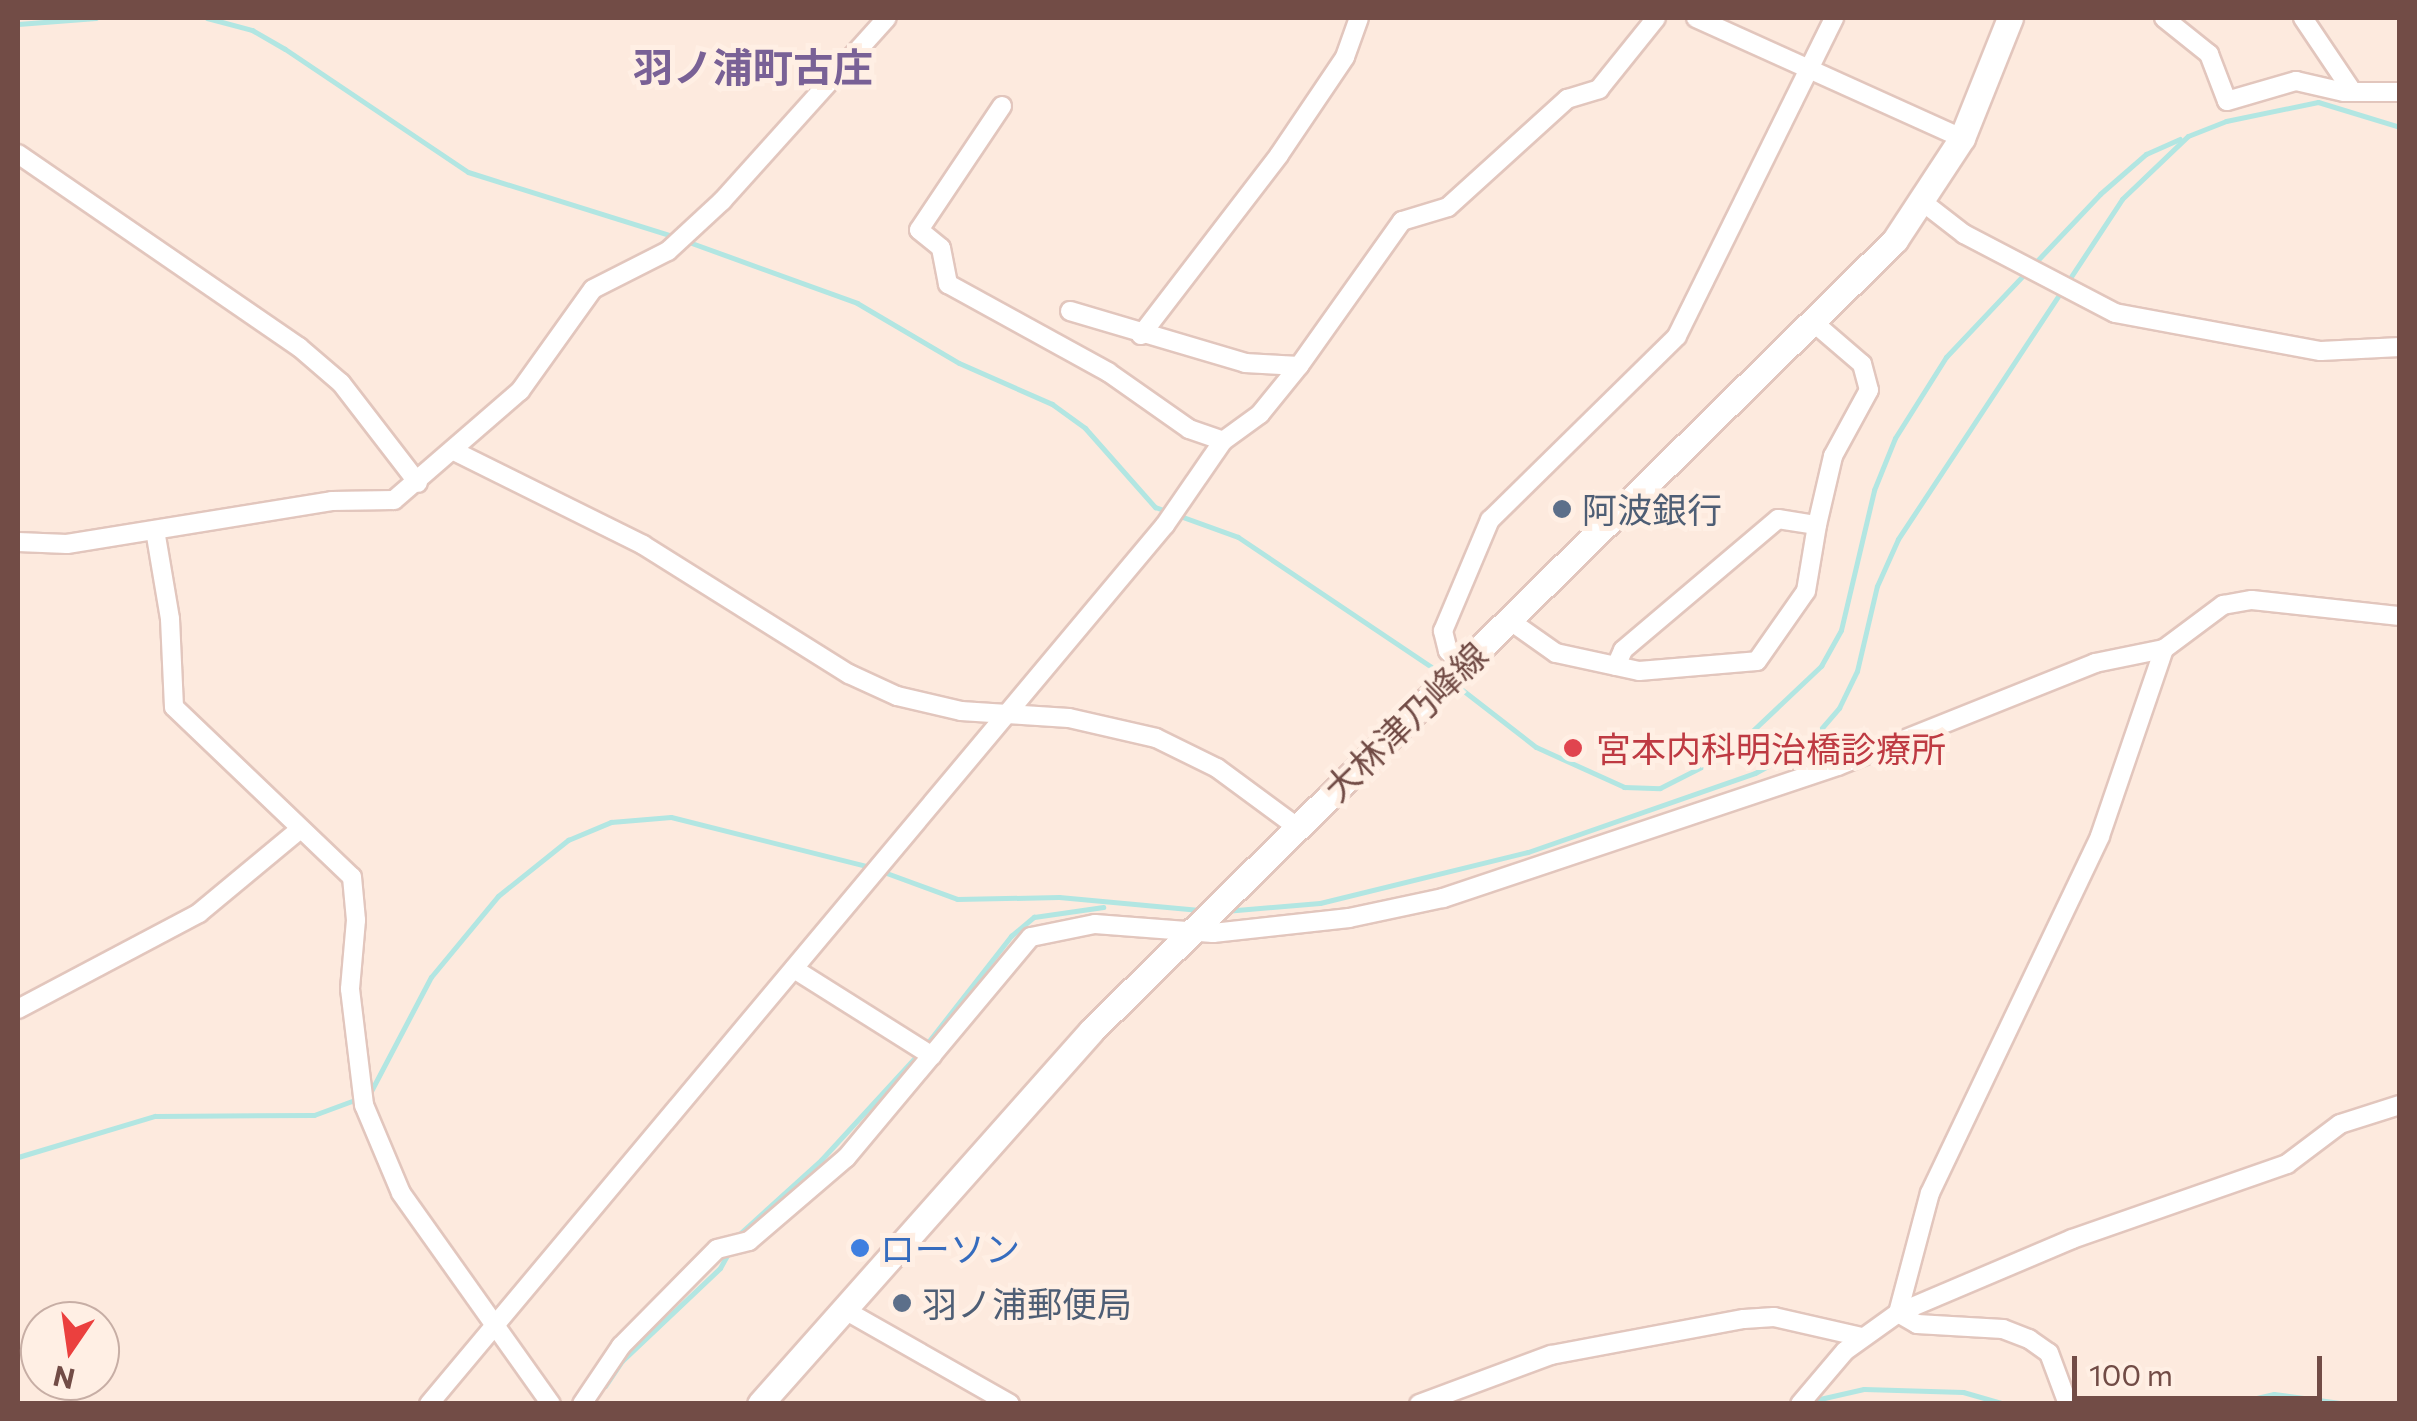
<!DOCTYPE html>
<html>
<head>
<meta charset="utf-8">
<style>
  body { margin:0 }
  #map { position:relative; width:2417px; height:1421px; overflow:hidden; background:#fdeade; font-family:Commissioner,"Noto Sans JP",sans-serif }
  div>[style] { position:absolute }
  .stream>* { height:5px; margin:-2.5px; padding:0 2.5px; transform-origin:2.5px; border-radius:2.5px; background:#b2e6e2 }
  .roads { filter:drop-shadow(2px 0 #e2c6bd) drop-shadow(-2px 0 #e2c6bd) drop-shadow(0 2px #e2c6bd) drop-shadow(0 -2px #e2c6bd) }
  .minor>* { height:18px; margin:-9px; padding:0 9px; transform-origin:9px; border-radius:9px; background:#fff }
  .secondary>* { height:25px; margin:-12.5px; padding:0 12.5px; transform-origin:12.5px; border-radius:12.5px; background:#fff }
  .dots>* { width:28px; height:28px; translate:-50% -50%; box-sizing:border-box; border:5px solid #ffefe4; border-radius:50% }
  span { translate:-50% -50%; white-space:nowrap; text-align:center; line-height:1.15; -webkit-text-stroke:10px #ffefe4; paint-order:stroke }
  .service-label { font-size:35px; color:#4e5e75 }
  .left { translate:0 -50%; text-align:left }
  .street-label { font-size:35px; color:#724c46 }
  .health-label { font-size:35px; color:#be3a42 }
  .shop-label { font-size:35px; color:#366cbe }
  .quarter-label { font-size:40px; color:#796196; font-weight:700 }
  .frame { position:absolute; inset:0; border:20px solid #724c46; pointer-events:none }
  .north { position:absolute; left:20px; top:1301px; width:100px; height:100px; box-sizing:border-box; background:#ffefe4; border:2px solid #c7aea5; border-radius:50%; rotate:193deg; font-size:28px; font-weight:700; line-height:40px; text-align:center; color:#724c46 }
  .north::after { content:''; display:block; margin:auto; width:35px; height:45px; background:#eb403e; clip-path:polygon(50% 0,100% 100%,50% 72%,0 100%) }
  .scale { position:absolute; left:2072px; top:1356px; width:250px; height:45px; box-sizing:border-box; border:5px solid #724c46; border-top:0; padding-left:12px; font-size:30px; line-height:35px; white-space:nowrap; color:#724c46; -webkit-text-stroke:8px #ffefe4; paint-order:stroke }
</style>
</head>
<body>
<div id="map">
  <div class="stream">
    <div style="left:207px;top:18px;width:47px;rotate:14.9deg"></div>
    <div style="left:252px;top:30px;width:38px;rotate:30deg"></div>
    <div style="left:285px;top:49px;width:220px;rotate:33.9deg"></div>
    <div style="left:468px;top:172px;width:218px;rotate:17.4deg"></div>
    <div style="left:18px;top:24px;width:78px;rotate:-4.4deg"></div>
    <div style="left:686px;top:241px;width:182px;rotate:19.9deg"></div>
    <div style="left:857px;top:303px;width:118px;rotate:30.5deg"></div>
    <div style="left:959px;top:363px;width:102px;rotate:23.8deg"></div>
    <div style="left:1052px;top:404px;width:41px;rotate:36deg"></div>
    <div style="left:1085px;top:428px;width:106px;rotate:48.5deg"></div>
    <div style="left:1155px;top:507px;width:88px;rotate:19.9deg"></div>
    <div style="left:1238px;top:537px;width:247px;rotate:33.9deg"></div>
    <div style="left:1456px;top:685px;width:101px;rotate:37.8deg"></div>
    <div style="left:1536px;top:747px;width:97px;rotate:24.4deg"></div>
    <div style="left:1624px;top:787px;width:36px;rotate:2deg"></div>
    <div style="left:1660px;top:788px;width:77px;rotate:-26.9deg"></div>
    <div style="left:1729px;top:753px;width:127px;rotate:-43.4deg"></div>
    <div style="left:1821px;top:666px;width:41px;rotate:-60.9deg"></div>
    <div style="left:1841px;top:630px;width:144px;rotate:-76.7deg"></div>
    <div style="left:1874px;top:490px;width:56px;rotate:-68deg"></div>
    <div style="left:1895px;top:438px;width:96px;rotate:-57.8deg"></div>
    <div style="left:1946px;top:357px;width:224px;rotate:-46.6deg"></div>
    <div style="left:2100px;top:194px;width:61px;rotate:-41deg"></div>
    <div style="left:2146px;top:154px;width:37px;rotate:-24deg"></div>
    <div style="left:881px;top:871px;width:81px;rotate:20.2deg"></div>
    <div style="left:957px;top:899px;width:102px;rotate:-1.1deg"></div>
    <div style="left:1059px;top:897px;width:141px;rotate:5.3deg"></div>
    <div style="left:1225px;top:911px;width:95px;rotate:-4.8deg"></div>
    <div style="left:1320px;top:903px;width:214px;rotate:-13.8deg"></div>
    <div style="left:1528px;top:852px;width:240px;rotate:-19.2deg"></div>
    <div style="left:1755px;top:773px;width:60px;rotate:-28.7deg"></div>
    <div style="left:1808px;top:744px;width:48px;rotate:-49.3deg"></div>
    <div style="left:1839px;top:708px;width:41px;rotate:-64.1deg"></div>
    <div style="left:1857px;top:671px;width:87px;rotate:-76.8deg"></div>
    <div style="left:1877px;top:586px;width:51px;rotate:-65.9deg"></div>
    <div style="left:1898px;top:539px;width:407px;rotate:-56.6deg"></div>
    <div style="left:2122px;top:199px;width:91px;rotate:-43.7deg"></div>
    <div style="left:2188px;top:136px;width:41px;rotate:-21.5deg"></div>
    <div style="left:2226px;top:121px;width:94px;rotate:-11.7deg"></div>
    <div style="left:2318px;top:102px;width:86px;rotate:17deg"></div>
    <div style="left:925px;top:1046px;width:140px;rotate:-52deg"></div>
    <div style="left:1011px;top:936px;width:30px;rotate:-40deg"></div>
    <div style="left:1034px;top:917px;width:70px;rotate:-8.2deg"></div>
    <div style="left:370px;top:1093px;width:131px;rotate:-62.3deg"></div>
    <div style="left:431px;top:977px;width:105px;rotate:-50.4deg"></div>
    <div style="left:498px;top:896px;width:90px;rotate:-38.7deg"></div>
    <div style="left:568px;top:840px;width:47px;rotate:-22.7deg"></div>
    <div style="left:611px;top:822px;width:60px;rotate:-4.8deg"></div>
    <div style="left:671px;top:817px;width:205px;rotate:14.1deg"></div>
    <div style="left:18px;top:1157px;width:143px;rotate:-16.7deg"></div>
    <div style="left:155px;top:1116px;width:159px;rotate:-0.4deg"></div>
    <div style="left:314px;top:1115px;width:49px;rotate:-20.3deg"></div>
    <div style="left:736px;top:1237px;width:115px;rotate:-42.2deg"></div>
    <div style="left:821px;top:1160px;width:144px;rotate:-47.5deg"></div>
    <div style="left:605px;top:1386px;width:30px;rotate:-56deg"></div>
    <div style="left:622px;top:1361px;width:135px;rotate:-43.5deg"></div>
    <div style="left:720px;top:1268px;width:18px;rotate:-61deg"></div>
    <div style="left:1811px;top:1401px;width:54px;rotate:-12.8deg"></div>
    <div style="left:1864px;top:1389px;width:99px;rotate:1.7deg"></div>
    <div style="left:1963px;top:1392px;width:44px;rotate:15.9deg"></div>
    <div style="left:2231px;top:1404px;width:44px;rotate:-13.1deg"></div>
    <div style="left:2274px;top:1394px;width:74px;rotate:7.8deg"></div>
  </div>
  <div class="roads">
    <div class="minor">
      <div style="left:1696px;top:18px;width:292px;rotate:24.3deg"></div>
      <div style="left:2164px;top:18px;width:58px;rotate:38.7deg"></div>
      <div style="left:2209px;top:54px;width:50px;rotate:69deg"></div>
      <div style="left:2227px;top:101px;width:72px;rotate:-16.2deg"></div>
      <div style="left:2296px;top:81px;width:49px;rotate:12.9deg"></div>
      <div style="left:2344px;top:92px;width:56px"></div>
      <div style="left:2303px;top:18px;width:88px;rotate:56.1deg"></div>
      <div style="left:1002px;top:106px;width:149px;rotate:123.8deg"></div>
      <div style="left:919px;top:230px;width:28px;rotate:39deg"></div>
      <div style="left:941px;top:248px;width:37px;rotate:79deg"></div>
      <div style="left:948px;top:284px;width:183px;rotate:28.8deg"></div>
      <div style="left:1108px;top:372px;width:99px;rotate:35.1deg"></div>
      <div style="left:1189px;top:429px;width:36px;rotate:19deg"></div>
      <div style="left:1223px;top:441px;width:46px;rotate:-36.1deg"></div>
      <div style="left:1260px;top:414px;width:62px;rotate:-50.9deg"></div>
      <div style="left:1299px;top:366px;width:178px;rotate:-54.6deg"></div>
      <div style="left:1402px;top:221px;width:48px;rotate:-16.9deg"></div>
      <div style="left:1448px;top:207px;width:161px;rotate:-42.2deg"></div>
      <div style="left:1567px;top:99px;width:34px;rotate:-17deg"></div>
      <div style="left:1599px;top:89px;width:91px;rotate:-51.2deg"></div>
      <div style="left:18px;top:154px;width:341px;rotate:34.5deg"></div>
      <div style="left:299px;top:347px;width:55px;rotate:40.6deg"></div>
      <div style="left:341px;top:383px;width:126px;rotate:52.4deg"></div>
      <div style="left:1924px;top:203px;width:51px;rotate:37.8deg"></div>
      <div style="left:1964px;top:234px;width:170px;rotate:27.6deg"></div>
      <div style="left:2115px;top:313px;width:209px;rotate:10.5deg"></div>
      <div style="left:2321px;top:351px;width:79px;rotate:-2.9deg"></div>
      <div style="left:1070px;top:311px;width:183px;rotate:16.5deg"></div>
      <div style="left:1245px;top:363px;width:54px;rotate:3.2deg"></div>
      <div style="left:1141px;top:335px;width:227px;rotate:-52.5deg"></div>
      <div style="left:1279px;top:155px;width:118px;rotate:-56deg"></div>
      <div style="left:1345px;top:57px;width:41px;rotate:-70.3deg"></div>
      <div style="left:456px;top:452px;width:209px;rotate:26.4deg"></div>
      <div style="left:643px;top:545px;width:243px;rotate:32.1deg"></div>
      <div style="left:849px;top:674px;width:53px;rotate:24.6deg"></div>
      <div style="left:897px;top:696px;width:66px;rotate:13.2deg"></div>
      <div style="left:961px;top:711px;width:108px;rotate:3.7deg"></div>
      <div style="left:1069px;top:718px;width:89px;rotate:12.9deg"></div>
      <div style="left:1156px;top:738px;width:68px;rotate:26.2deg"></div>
      <div style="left:1217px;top:768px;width:99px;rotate:36.4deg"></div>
      <div style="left:155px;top:530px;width:90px;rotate:80.4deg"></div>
      <div style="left:170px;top:619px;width:88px;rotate:87.4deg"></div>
      <div style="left:174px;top:707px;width:246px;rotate:43.7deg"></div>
      <div style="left:352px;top:877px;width:43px;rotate:84.7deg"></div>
      <div style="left:356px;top:920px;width:69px;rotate:95deg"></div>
      <div style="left:350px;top:989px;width:117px;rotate:83.1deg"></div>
      <div style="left:364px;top:1105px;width:95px;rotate:67.2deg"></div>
      <div style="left:401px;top:1193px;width:259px;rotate:54.6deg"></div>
      <div style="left:18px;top:542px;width:49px;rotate:2.3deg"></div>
      <div style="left:67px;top:544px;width:268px;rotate:-9.2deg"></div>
      <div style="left:332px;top:501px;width:62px;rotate:-0.9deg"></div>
      <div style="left:394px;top:500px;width:167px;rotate:-40.9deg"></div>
      <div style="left:520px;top:391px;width:125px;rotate:-54.4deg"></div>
      <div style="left:593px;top:289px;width:84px;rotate:-26.9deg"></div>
      <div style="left:668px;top:251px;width:74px;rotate:-42.8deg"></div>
      <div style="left:722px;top:201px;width:246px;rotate:-48deg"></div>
      <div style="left:1509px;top:620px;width:57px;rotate:35.1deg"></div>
      <div style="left:1556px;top:653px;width:85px;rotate:12.2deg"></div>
      <div style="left:1639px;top:671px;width:118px;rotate:-4.8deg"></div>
      <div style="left:1757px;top:661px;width:85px;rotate:-55deg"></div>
      <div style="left:1806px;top:591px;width:67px;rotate:-80.5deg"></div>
      <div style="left:1462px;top:665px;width:20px;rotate:-135deg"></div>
      <div style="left:1448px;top:651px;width:21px;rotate:-104deg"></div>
      <div style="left:1443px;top:631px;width:121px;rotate:-67.1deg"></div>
      <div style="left:1490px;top:520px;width:262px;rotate:-44.5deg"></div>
      <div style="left:1677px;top:336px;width:355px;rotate:-63.7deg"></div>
      <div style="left:1616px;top:666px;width:17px;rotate:-66deg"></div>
      <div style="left:1623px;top:650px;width:203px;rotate:-40.2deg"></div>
      <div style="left:1778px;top:519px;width:39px;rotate:9deg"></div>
      <div style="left:1817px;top:525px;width:71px;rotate:-76.9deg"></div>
      <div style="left:1833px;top:456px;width:75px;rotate:-61.4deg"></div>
      <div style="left:1869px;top:390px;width:27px;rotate:-105deg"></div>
      <div style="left:1862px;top:364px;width:65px;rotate:-139.4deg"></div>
      <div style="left:794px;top:969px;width:163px;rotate:32.2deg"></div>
      <div style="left:18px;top:1009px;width:205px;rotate:-27.9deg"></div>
      <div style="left:199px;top:913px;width:130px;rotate:-39.7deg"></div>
      <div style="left:843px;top:1309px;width:192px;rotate:29.6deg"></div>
      <div style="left:1898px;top:1313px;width:124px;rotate:-75.1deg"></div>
      <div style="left:1930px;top:1193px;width:395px;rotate:-64.5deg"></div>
      <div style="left:2100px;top:836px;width:198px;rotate:-71.1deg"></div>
      <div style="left:1898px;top:1313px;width:22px;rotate:30deg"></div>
      <div style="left:1917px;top:1324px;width:86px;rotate:3.3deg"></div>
      <div style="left:2003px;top:1329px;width:28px;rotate:21deg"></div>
      <div style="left:2029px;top:1339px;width:24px;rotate:35deg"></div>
      <div style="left:2049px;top:1353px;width:54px;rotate:69.6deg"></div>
      <div style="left:429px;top:1404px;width:1146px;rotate:-50.06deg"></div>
      <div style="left:1165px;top:525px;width:102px;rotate:-55.4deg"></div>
      <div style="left:582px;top:1404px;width:70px;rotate:-56.1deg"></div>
      <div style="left:621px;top:1346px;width:136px;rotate:-45.3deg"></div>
      <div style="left:717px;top:1249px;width:33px;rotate:-14deg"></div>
      <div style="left:749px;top:1241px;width:128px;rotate:-40.6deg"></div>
      <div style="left:846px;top:1158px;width:288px;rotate:-50.1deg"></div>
      <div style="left:1031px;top:937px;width:65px;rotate:-11.5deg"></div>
      <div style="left:1095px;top:924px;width:118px;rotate:4.4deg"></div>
      <div style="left:1213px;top:933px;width:137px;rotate:-6.3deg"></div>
      <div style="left:1349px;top:918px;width:96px;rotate:-12deg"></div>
      <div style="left:1443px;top:898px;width:416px;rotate:-18.5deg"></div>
      <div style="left:1838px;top:766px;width:277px;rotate:-21.8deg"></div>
      <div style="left:2095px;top:663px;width:70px;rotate:-11.5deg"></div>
      <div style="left:2164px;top:649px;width:74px;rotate:-36.7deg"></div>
      <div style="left:2223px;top:605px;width:29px;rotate:-10deg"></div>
      <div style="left:2252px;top:600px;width:149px;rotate:6.2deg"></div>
      <div style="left:1419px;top:1404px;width:141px;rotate:-20.4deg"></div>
      <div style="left:1551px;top:1355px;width:196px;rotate:-10.6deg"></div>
      <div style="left:1744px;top:1319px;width:30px;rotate:-4deg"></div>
      <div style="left:1774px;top:1317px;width:90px;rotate:12.8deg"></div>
      <div style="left:1800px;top:1404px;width:70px;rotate:-49.7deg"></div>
      <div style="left:1845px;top:1351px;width:65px;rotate:-35.6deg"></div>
      <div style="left:1898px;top:1313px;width:189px;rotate:-23deg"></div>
      <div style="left:2072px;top:1239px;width:228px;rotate:-19.2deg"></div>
      <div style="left:2287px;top:1164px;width:66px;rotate:-37deg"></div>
      <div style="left:2340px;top:1124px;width:63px;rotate:-17.6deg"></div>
    </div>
    <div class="secondary">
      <div style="left:760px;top:1404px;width:499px;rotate:-48.4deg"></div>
      <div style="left:1091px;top:1031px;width:1128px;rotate:-44.53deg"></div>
      <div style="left:1895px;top:240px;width:122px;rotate:-56.7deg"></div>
      <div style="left:1962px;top:138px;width:129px;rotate:-68.2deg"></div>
    </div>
  </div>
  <div class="dots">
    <div style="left:1562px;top:509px;background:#5c6f8a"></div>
    <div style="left:1573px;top:748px;background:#e0444e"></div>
    <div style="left:860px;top:1248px;background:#3f7fe0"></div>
    <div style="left:902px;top:1303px;background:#5c6f8a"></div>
  </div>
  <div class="service-label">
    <span class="left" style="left:1582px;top:509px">阿波銀行</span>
    <span class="left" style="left:922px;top:1303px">羽ノ浦郵便局</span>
  </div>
  <div class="street-label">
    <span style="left:1405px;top:721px;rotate:-44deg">大林津乃峰線</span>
  </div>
  <div class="health-label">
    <span class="left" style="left:1596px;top:748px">宮本内科明治橋診療所</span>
  </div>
  <div class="shop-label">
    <span class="left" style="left:880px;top:1248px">ローソン</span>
  </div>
  <div class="quarter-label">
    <span style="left:753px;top:66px">羽ノ浦町古庄</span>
  </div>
  <div class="frame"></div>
  <div class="north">N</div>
  <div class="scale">100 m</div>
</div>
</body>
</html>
